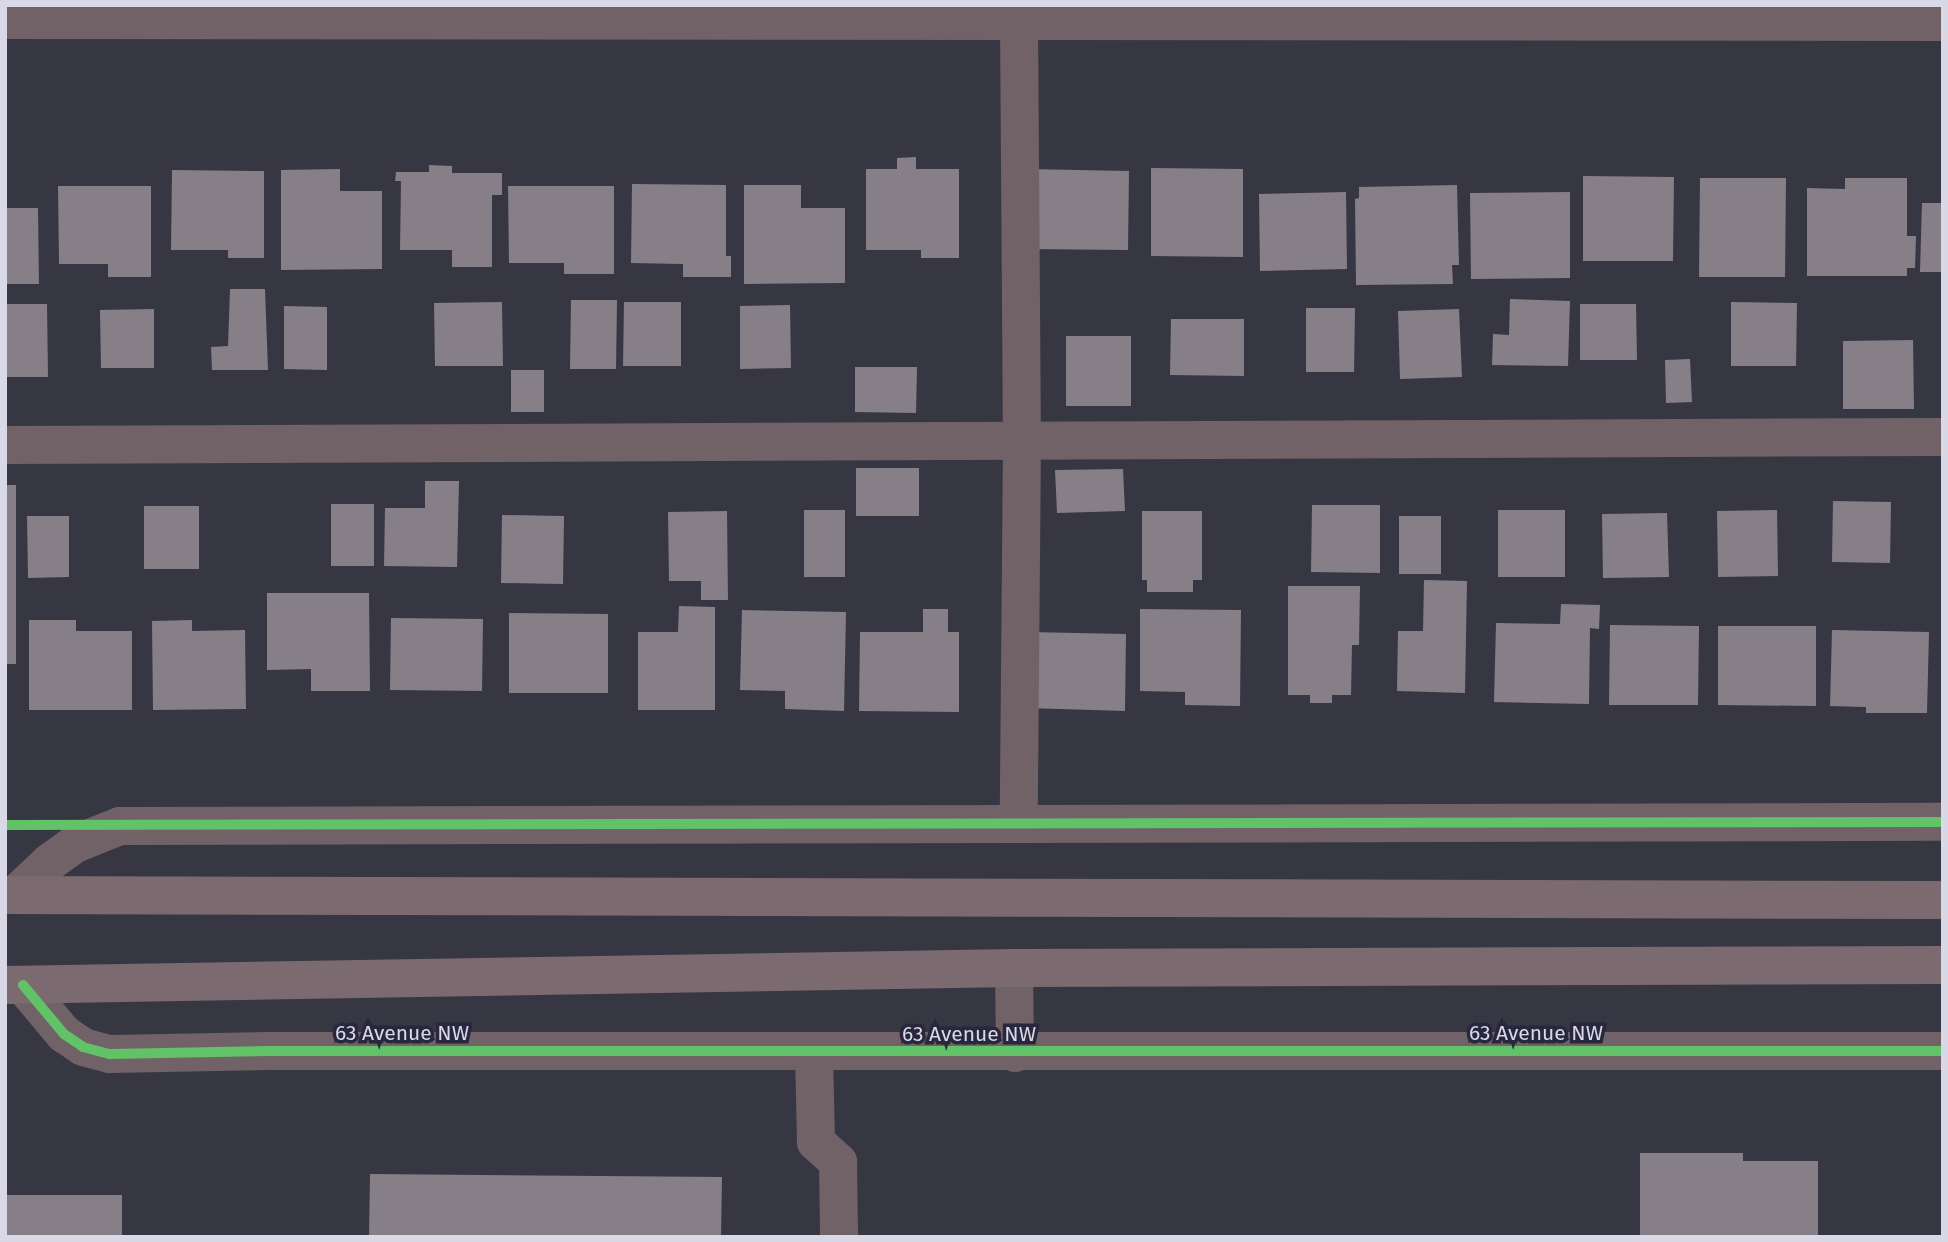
<!DOCTYPE html>
<html>
<head>
<meta charset="utf-8">
<style>
  body { margin:0 }
  #map { position:relative; width:1948px; height:1242px; overflow:hidden; background:#373743; font-family:"Fira Sans",sans-serif }
  div>[style] { position:absolute }
  .building>* { inset:0; background:#867f88 }
  .minor>* { height:38px; margin:-19px; padding:0 19px; transform-origin:19px; border-radius:19px; background:#716267 }
  .major>* { height:38px; margin:-19px; padding:0 19px; transform-origin:19px; border-radius:19px; background:#7c6a71 }
  .cycleway>* { height:10px; margin:-5px; padding:0 5px; transform-origin:5px; border-radius:5px; background:#61c268 }
  span { translate:-50% -50%; white-space:nowrap; text-align:center; line-height:1.15; -webkit-text-stroke:7px #29273e; paint-order:stroke }
  .street-label { font-size:21px; color:#d8d8e7 }
  .frame { position:absolute; inset:0; border:7px solid #d8d8e7; pointer-events:none }
</style>
</head>
<body>
<div id="map">
  <div class="building">
    <div style="clip-path:polygon(916px 157px,916px 169px,959px 169px,959px 258px,921px 258px,921px 250px,866px 250px,866px 169px,897px 169px,897px 158px)"></div>
    <div style="clip-path:polygon(429px 165px,452px 166px,452px 173px,502px 173px,502px 195px,492px 195px,492px 267px,452px 267px,452px 250px,400px 250px,401px 181px,395px 181px,396px 172px,429px 172px)"></div>
    <div style="clip-path:polygon(1151px 168px,1243px 169px,1243px 257px,1151px 256px)"></div>
    <div style="clip-path:polygon(340px 169px,340px 191px,382px 191px,382px 269px,281px 270px,281px 170px)"></div>
    <div style="clip-path:polygon(1027px 169px,1129px 171px,1128px 250px,1026px 249px)"></div>
    <div style="clip-path:polygon(172px 170px,264px 171px,264px 258px,228px 258px,228px 250px,171px 250px)"></div>
    <div style="clip-path:polygon(1583px 176px,1674px 177px,1673px 261px,1583px 261px)"></div>
    <div style="clip-path:polygon(1700px 178px,1786px 178px,1785px 277px,1699px 277px)"></div>
    <div style="clip-path:polygon(1845px 178px,1907px 178px,1907px 236px,1916px 236px,1915px 268px,1907px 268px,1907px 276px,1807px 276px,1807px 188px,1845px 189px)"></div>
    <div style="clip-path:polygon(632px 184px,726px 185px,726px 256px,731px 256px,731px 277px,683px 277px,683px 264px,631px 263px)"></div>
    <div style="clip-path:polygon(744px 185px,801px 185px,801px 208px,845px 208px,845px 283px,744px 284px)"></div>
    <div style="clip-path:polygon(1457px 185px,1459px 265px,1452px 265px,1453px 284px,1356px 285px,1355px 199px,1359px 198px,1359px 187px)"></div>
    <div style="clip-path:polygon(58px 186px,151px 186px,151px 277px,108px 277px,108px 264px,59px 264px)"></div>
    <div style="clip-path:polygon(508px 186px,614px 186px,614px 274px,564px 274px,564px 263px,509px 263px)"></div>
    <div style="clip-path:polygon(1346px 192px,1347px 269px,1260px 271px,1259px 194px)"></div>
    <div style="clip-path:polygon(1570px 192px,1570px 278px,1471px 279px,1470px 193px)"></div>
    <div style="clip-path:polygon(1922px 203px,1943px 203px,1943px 272px,1920px 272px)"></div>
    <div style="clip-path:polygon(5px 208px,38px 208px,39px 284px,5px 284px)"></div>
    <div style="clip-path:polygon(230px 289px,265px 289px,268px 370px,212px 370px,211px 347px,228px 346px)"></div>
    <div style="clip-path:polygon(1510px 299px,1570px 301px,1568px 366px,1492px 365px,1493px 334px,1509px 335px)"></div>
    <div style="clip-path:polygon(571px 300px,617px 300px,616px 369px,570px 369px)"></div>
    <div style="clip-path:polygon(502px 302px,503px 366px,435px 366px,434px 303px)"></div>
    <div style="clip-path:polygon(624px 302px,681px 302px,681px 366px,623px 366px)"></div>
    <div style="clip-path:polygon(1731px 302px,1797px 303px,1796px 366px,1731px 366px)"></div>
    <div style="clip-path:polygon(5px 304px,47px 304px,48px 377px,5px 377px)"></div>
    <div style="clip-path:polygon(1580px 304px,1636px 304px,1637px 360px,1580px 360px)"></div>
    <div style="clip-path:polygon(790px 305px,791px 368px,740px 369px,740px 306px)"></div>
    <div style="clip-path:polygon(284px 306px,327px 307px,327px 370px,284px 369px)"></div>
    <div style="clip-path:polygon(1306px 308px,1355px 308px,1354px 372px,1306px 372px)"></div>
    <div style="clip-path:polygon(154px 309px,154px 368px,101px 368px,100px 310px)"></div>
    <div style="clip-path:polygon(1459px 309px,1462px 377px,1400px 379px,1398px 311px)"></div>
    <div style="clip-path:polygon(1171px 319px,1244px 319px,1244px 376px,1170px 375px)"></div>
    <div style="clip-path:polygon(1066px 336px,1131px 336px,1131px 406px,1066px 406px)"></div>
    <div style="clip-path:polygon(1913px 340px,1914px 409px,1843px 409px,1843px 341px)"></div>
    <div style="clip-path:polygon(1690px 359px,1692px 402px,1666px 403px,1665px 360px)"></div>
    <div style="clip-path:polygon(855px 367px,917px 367px,916px 413px,855px 412px)"></div>
    <div style="clip-path:polygon(511px 370px,544px 370px,544px 412px,511px 412px)"></div>
    <div style="clip-path:polygon(856px 468px,919px 468px,919px 516px,856px 516px)"></div>
    <div style="clip-path:polygon(1123px 469px,1125px 511px,1057px 513px,1055px 470px)"></div>
    <div style="clip-path:polygon(425px 481px,459px 481px,457px 567px,384px 566px,385px 508px,425px 508px)"></div>
    <div style="clip-path:polygon(5px 485px,16px 485px,16px 664px,5px 664px)"></div>
    <div style="clip-path:polygon(1833px 501px,1891px 502px,1890px 563px,1832px 562px)"></div>
    <div style="clip-path:polygon(331px 504px,374px 504px,374px 566px,331px 566px)"></div>
    <div style="clip-path:polygon(1312px 505px,1380px 505px,1380px 573px,1311px 572px)"></div>
    <div style="clip-path:polygon(144px 506px,199px 506px,199px 569px,144px 569px)"></div>
    <div style="clip-path:polygon(804px 510px,845px 510px,845px 577px,804px 577px)"></div>
    <div style="clip-path:polygon(1498px 510px,1565px 510px,1565px 577px,1498px 577px)"></div>
    <div style="clip-path:polygon(1777px 510px,1778px 576px,1718px 577px,1717px 511px)"></div>
    <div style="clip-path:polygon(727px 511px,728px 600px,701px 600px,701px 581px,669px 581px,668px 512px)"></div>
    <div style="clip-path:polygon(1142px 511px,1202px 511px,1202px 580px,1193px 580px,1193px 592px,1147px 592px,1147px 580px,1142px 580px)"></div>
    <div style="clip-path:polygon(1667px 513px,1669px 577px,1603px 578px,1602px 514px)"></div>
    <div style="clip-path:polygon(502px 515px,564px 516px,563px 584px,501px 583px)"></div>
    <div style="clip-path:polygon(27px 516px,69px 516px,69px 577px,28px 578px)"></div>
    <div style="clip-path:polygon(1399px 516px,1441px 516px,1441px 574px,1399px 574px)"></div>
    <div style="clip-path:polygon(1424px 580px,1467px 581px,1465px 693px,1397px 691px,1398px 631px,1423px 631px)"></div>
    <div style="clip-path:polygon(1288px 586px,1360px 586px,1359px 645px,1352px 645px,1351px 695px,1332px 695px,1332px 703px,1310px 703px,1310px 695px,1288px 695px)"></div>
    <div style="clip-path:polygon(267px 593px,369px 593px,370px 691px,311px 691px,311px 669px,267px 670px)"></div>
    <div style="clip-path:polygon(1561px 604px,1600px 605px,1599px 629px,1590px 628px,1589px 704px,1494px 702px,1496px 623px,1560px 624px)"></div>
    <div style="clip-path:polygon(679px 606px,715px 607px,715px 710px,638px 710px,638px 632px,678px 632px)"></div>
    <div style="clip-path:polygon(923px 609px,948px 609px,948px 632px,959px 632px,959px 712px,859px 711px,860px 632px,923px 632px)"></div>
    <div style="clip-path:polygon(1140px 609px,1241px 610px,1240px 706px,1185px 705px,1185px 692px,1140px 691px)"></div>
    <div style="clip-path:polygon(742px 610px,846px 612px,844px 711px,785px 709px,785px 691px,740px 690px)"></div>
    <div style="clip-path:polygon(509px 613px,608px 614px,608px 693px,509px 693px)"></div>
    <div style="clip-path:polygon(391px 618px,483px 619px,482px 691px,390px 690px)"></div>
    <div style="clip-path:polygon(29px 620px,76px 620px,76px 631px,132px 631px,132px 710px,29px 710px)"></div>
    <div style="clip-path:polygon(192px 620px,192px 631px,245px 630px,246px 709px,153px 710px,152px 621px)"></div>
    <div style="clip-path:polygon(1610px 625px,1699px 626px,1698px 705px,1609px 705px)"></div>
    <div style="clip-path:polygon(1718px 626px,1816px 626px,1816px 706px,1718px 705px)"></div>
    <div style="clip-path:polygon(1832px 630px,1929px 632px,1927px 713px,1866px 713px,1866px 707px,1830px 706px)"></div>
    <div style="clip-path:polygon(1028px 632px,1126px 634px,1125px 711px,1026px 708px)"></div>
    <div style="clip-path:polygon(1640px 1153px,1743px 1153px,1743px 1161px,1818px 1161px,1818px 1237px,1640px 1237px)"></div>
    <div style="clip-path:polygon(370px 1174px,722px 1177px,721px 1237px,369px 1237px)"></div>
    <div style="clip-path:polygon(5px 1195px,122px 1195px,122px 1237px,5px 1237px)"></div>
  </div>
  <div class="minor">
    <div style="left:5px;top:20px;width:1938px;rotate:0.06deg"></div>
    <div style="left:1019px;top:20px;width:422px;rotate:89.6deg"></div>
    <div style="left:1022px;top:442px;width:381px;rotate:90.5deg"></div>
    <div style="left:5px;top:445px;width:1938px;rotate:-0.24deg"></div>
    <div style="left:15px;top:895px;width:48px;rotate:-43.3deg"></div>
    <div style="left:50px;top:862px;width:31px;rotate:-36deg"></div>
    <div style="left:75px;top:844px;width:48px;rotate:-21.8deg"></div>
    <div style="left:120px;top:826px;width:1823px;rotate:-0.13deg"></div>
    <div style="left:1014px;top:968px;width:85px;rotate:89.3deg"></div>
    <div style="left:23px;top:985px;width:64px;rotate:50.1deg"></div>
    <div style="left:64px;top:1034px;width:23px;rotate:34deg"></div>
    <div style="left:83px;top:1047px;width:28px;rotate:15deg"></div>
    <div style="left:110px;top:1054px;width:157px;rotate:-1.1deg"></div>
    <div style="left:267px;top:1051px;width:1676px"></div>
    <div style="left:814px;top:1053px;width:89px;rotate:88.7deg"></div>
    <div style="left:816px;top:1142px;width:30px;rotate:42deg"></div>
    <div style="left:838px;top:1162px;width:75px;rotate:89.2deg"></div>
  </div>
  <div class="major">
    <div style="left:5px;top:895px;width:1938px;rotate:0.15deg"></div>
    <div style="left:5px;top:985px;width:1009px;rotate:-0.97deg"></div>
    <div style="left:1014px;top:968px;width:929px;rotate:-0.19deg"></div>
  </div>
  <div class="cycleway">
    <div style="left:5px;top:825px;width:1938px;rotate:-0.09deg"></div>
    <div style="left:23px;top:985px;width:64px;rotate:50.1deg"></div>
    <div style="left:64px;top:1034px;width:23px;rotate:34deg"></div>
    <div style="left:83px;top:1047px;width:28px;rotate:15deg"></div>
    <div style="left:110px;top:1054px;width:157px;rotate:-1.1deg"></div>
    <div style="left:267px;top:1051px;width:1676px"></div>
  </div>
  <div class="street-label">
    <span style="left:402px;top:1033px">63 Avenue NW</span>
    <span style="left:1536px;top:1033px">63 Avenue NW</span>
    <span style="left:969px;top:1034px">63 Avenue NW</span>
  </div>
  <div class="frame"></div>
</div>
</body>
</html>
